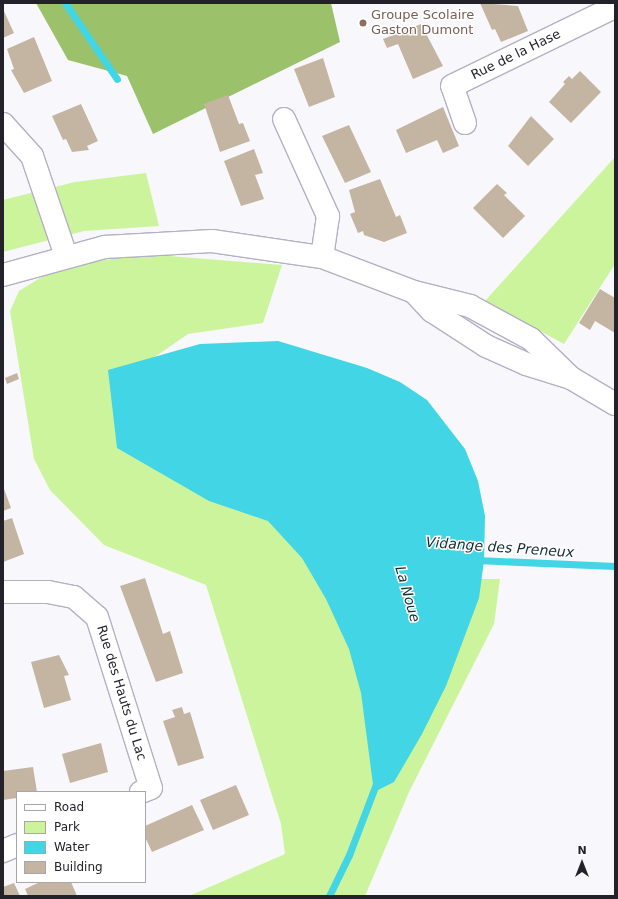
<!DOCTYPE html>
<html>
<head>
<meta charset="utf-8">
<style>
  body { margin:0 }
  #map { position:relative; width:618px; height:899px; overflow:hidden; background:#f8f7fc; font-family:"DejaVu Sans",sans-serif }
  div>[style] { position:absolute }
  .green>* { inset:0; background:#cbf49c }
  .forest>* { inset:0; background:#9bc26b }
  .water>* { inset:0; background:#41d5e5 }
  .stream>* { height:7px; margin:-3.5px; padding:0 3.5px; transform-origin:3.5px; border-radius:3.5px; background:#41d5e5 }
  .building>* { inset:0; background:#c4b5a3 }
  .roads { filter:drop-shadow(1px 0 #b4b0c4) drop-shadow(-1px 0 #b4b0c4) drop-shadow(0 1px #b4b0c4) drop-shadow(0 -1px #b4b0c4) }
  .minor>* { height:22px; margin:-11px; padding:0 11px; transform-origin:11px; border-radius:11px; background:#fff }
  .dots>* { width:11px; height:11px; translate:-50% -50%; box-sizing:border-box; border:2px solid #fff; border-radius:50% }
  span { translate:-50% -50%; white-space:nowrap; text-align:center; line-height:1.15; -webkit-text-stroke:3px #fff; paint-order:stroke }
  .education-label { font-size:13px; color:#785e54 }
  .left { translate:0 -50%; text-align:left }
  .street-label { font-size:13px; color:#23222a }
  .water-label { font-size:14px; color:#152d31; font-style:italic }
  .frame { position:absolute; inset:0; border:4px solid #23222a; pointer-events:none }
  .legend { position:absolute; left:16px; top:791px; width:130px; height:92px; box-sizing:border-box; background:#fff; border:1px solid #a7a7aa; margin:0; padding:5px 7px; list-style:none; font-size:12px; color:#23222a }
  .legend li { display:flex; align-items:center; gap:8px; height:20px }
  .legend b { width:20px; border:1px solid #a7a7aa }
  .north { position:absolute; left:562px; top:843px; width:40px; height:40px; -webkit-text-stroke:3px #fff; paint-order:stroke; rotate:0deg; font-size:11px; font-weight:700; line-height:16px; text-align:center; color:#23222a }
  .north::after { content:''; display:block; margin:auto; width:14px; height:18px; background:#23222a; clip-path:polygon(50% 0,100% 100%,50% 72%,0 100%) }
</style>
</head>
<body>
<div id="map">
  <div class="green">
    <div style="clip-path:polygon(615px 157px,615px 264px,564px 344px,485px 301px)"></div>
    <div style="clip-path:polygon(146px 173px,159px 226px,84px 231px,3px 252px,3px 200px,75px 182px)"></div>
    <div style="clip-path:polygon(144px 254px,282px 265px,263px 323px,188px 334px,127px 376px,455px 579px,500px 579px,494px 624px,409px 792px,365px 896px,189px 896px,285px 854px,281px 824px,206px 585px,104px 545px,50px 490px,34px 459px,10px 311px,19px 291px,58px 267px)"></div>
  </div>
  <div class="forest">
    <div style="clip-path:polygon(36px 3px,331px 3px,340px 42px,153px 134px,127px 76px,68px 60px)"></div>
  </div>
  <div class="water">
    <div style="clip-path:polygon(278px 341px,367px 368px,400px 382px,427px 400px,465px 449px,478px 481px,485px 516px,484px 561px,479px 598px,446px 686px,422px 734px,394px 782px,374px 792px,361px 693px,349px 649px,326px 599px,302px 558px,268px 521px,209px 501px,117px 448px,108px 370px,200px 344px)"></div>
  </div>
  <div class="stream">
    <div style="left:65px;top:3px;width:92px;rotate:55.6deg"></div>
    <div style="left:476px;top:560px;width:139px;rotate:2.5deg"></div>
    <div style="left:329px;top:896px;width:46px;rotate:-64deg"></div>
    <div style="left:349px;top:855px;width:76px;rotate:-69.2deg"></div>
  </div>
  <div class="building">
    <div style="clip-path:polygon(480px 3px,518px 6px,528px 31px,501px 42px,495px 29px,492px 30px)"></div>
    <div style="clip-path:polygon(3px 9px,14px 33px,3px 38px)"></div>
    <div style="clip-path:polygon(421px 24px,443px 66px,413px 79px,398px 44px,387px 48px,383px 39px)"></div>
    <div style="clip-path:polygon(34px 37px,52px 81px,24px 93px,11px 70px,14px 69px,7px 49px)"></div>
    <div style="clip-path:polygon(323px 58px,335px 97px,309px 107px,294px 69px)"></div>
    <div style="clip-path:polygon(580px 71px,601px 92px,571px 123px,549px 102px,565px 84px,563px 82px,569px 76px,572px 79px)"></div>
    <div style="clip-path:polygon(228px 95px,239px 124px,243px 123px,250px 141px,220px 152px,204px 104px)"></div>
    <div style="clip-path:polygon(81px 104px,98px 141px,87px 146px,89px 150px,72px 152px,66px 139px,63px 140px,52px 116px)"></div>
    <div style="clip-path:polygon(443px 107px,459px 146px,443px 153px,437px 140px,406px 153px,396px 130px)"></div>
    <div style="clip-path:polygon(531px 116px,554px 139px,528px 166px,508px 146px)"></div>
    <div style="clip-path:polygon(349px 125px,371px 172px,345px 183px,322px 136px)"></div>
    <div style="clip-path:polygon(254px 149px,263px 173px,255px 175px,264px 199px,241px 206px,224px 161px)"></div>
    <div style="clip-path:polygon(380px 179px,396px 217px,400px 215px,407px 233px,384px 242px,364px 235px,363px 231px,358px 233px,350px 214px,355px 212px,349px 190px)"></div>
    <div style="clip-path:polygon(497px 184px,507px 193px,504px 195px,525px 216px,503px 238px,473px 208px)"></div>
    <div style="clip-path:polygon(600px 289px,615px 298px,615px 333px,595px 321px,590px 330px,579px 323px)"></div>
    <div style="clip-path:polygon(17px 373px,19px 379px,7px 384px,5px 378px)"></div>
    <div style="clip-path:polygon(3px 486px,11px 508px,3px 511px)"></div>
    <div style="clip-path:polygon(12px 518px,24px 554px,3px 562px,3px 521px)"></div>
    <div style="clip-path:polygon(145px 578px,163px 634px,170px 631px,183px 673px,156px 682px,120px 586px)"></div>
    <div style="clip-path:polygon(59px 655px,69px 675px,64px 676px,71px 700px,44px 708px,31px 662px)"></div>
    <div style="clip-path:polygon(182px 707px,184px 714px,190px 712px,204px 758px,178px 766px,163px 721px,175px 717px,172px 710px)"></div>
    <div style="clip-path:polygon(101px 743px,108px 772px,70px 783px,62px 754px)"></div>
    <div style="clip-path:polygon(33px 767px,37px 792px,17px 792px,17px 798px,3px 800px,3px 771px)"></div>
    <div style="clip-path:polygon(236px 785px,249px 815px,213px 830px,200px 800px)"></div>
    <div style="clip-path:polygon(192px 805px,204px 830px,152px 852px,145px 837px,145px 826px)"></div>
    <div style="clip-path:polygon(40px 882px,71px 882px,77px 896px,28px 896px,25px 889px)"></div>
    <div style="clip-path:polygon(14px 883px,20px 896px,3px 896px,3px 887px)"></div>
  </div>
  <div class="roads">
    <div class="minor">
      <div style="left:284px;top:119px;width:107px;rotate:65.6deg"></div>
      <div style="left:328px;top:216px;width:41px;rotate:98.3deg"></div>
      <div style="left:465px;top:123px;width:39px;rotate:-109deg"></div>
      <div style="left:452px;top:86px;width:181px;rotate:-25.9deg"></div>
      <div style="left:3px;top:124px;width:43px;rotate:47.8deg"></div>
      <div style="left:32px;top:156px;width:106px;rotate:71.2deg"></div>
      <div style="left:3px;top:275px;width:106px;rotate:-15.4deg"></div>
      <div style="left:105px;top:247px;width:107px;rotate:-3.2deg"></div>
      <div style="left:212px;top:241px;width:111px;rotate:8.3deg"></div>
      <div style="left:322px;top:257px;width:98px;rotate:20.8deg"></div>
      <div style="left:414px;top:292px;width:58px;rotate:14deg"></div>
      <div style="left:470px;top:306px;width:69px;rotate:28.4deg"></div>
      <div style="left:531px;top:339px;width:56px;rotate:44.3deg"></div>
      <div style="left:414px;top:292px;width:26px;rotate:47deg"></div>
      <div style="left:432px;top:311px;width:64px;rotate:32.9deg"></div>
      <div style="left:486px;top:346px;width:44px;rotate:24.2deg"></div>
      <div style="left:526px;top:364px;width:47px;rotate:17.3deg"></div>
      <div style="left:571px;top:378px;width:51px;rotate:30.6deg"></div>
      <div style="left:3px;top:592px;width:45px"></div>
      <div style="left:48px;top:592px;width:26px;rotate:11deg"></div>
      <div style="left:74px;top:597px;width:30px;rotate:41deg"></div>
      <div style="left:97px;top:617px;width:179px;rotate:72.5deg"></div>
      <div style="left:151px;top:788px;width:11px;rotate:158deg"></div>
      <div style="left:3px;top:851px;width:15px;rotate:-23deg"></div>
    </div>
  </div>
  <div class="dots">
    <div style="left:363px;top:23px;background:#8d6e63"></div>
  </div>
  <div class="education-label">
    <span class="left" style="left:371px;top:23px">Groupe Scolaire<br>Gaston Dumont</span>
  </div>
  <div class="street-label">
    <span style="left:516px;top:55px;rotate:-26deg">Rue de la Hase</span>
    <span style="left:121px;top:693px;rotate:73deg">Rue des Hauts du Lac</span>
  </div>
  <div class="water-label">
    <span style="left:500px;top:547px;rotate:4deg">Vidange des Preneux</span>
    <span style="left:408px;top:594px;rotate:74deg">La Noue</span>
  </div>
  <div class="frame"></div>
  <ul class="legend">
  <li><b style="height:5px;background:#fff"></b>Road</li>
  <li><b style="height:11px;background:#cbf49c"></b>Park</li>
  <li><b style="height:11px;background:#41d5e5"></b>Water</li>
  <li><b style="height:11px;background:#c4b5a3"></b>Building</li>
  </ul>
  <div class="north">N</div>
</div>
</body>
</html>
